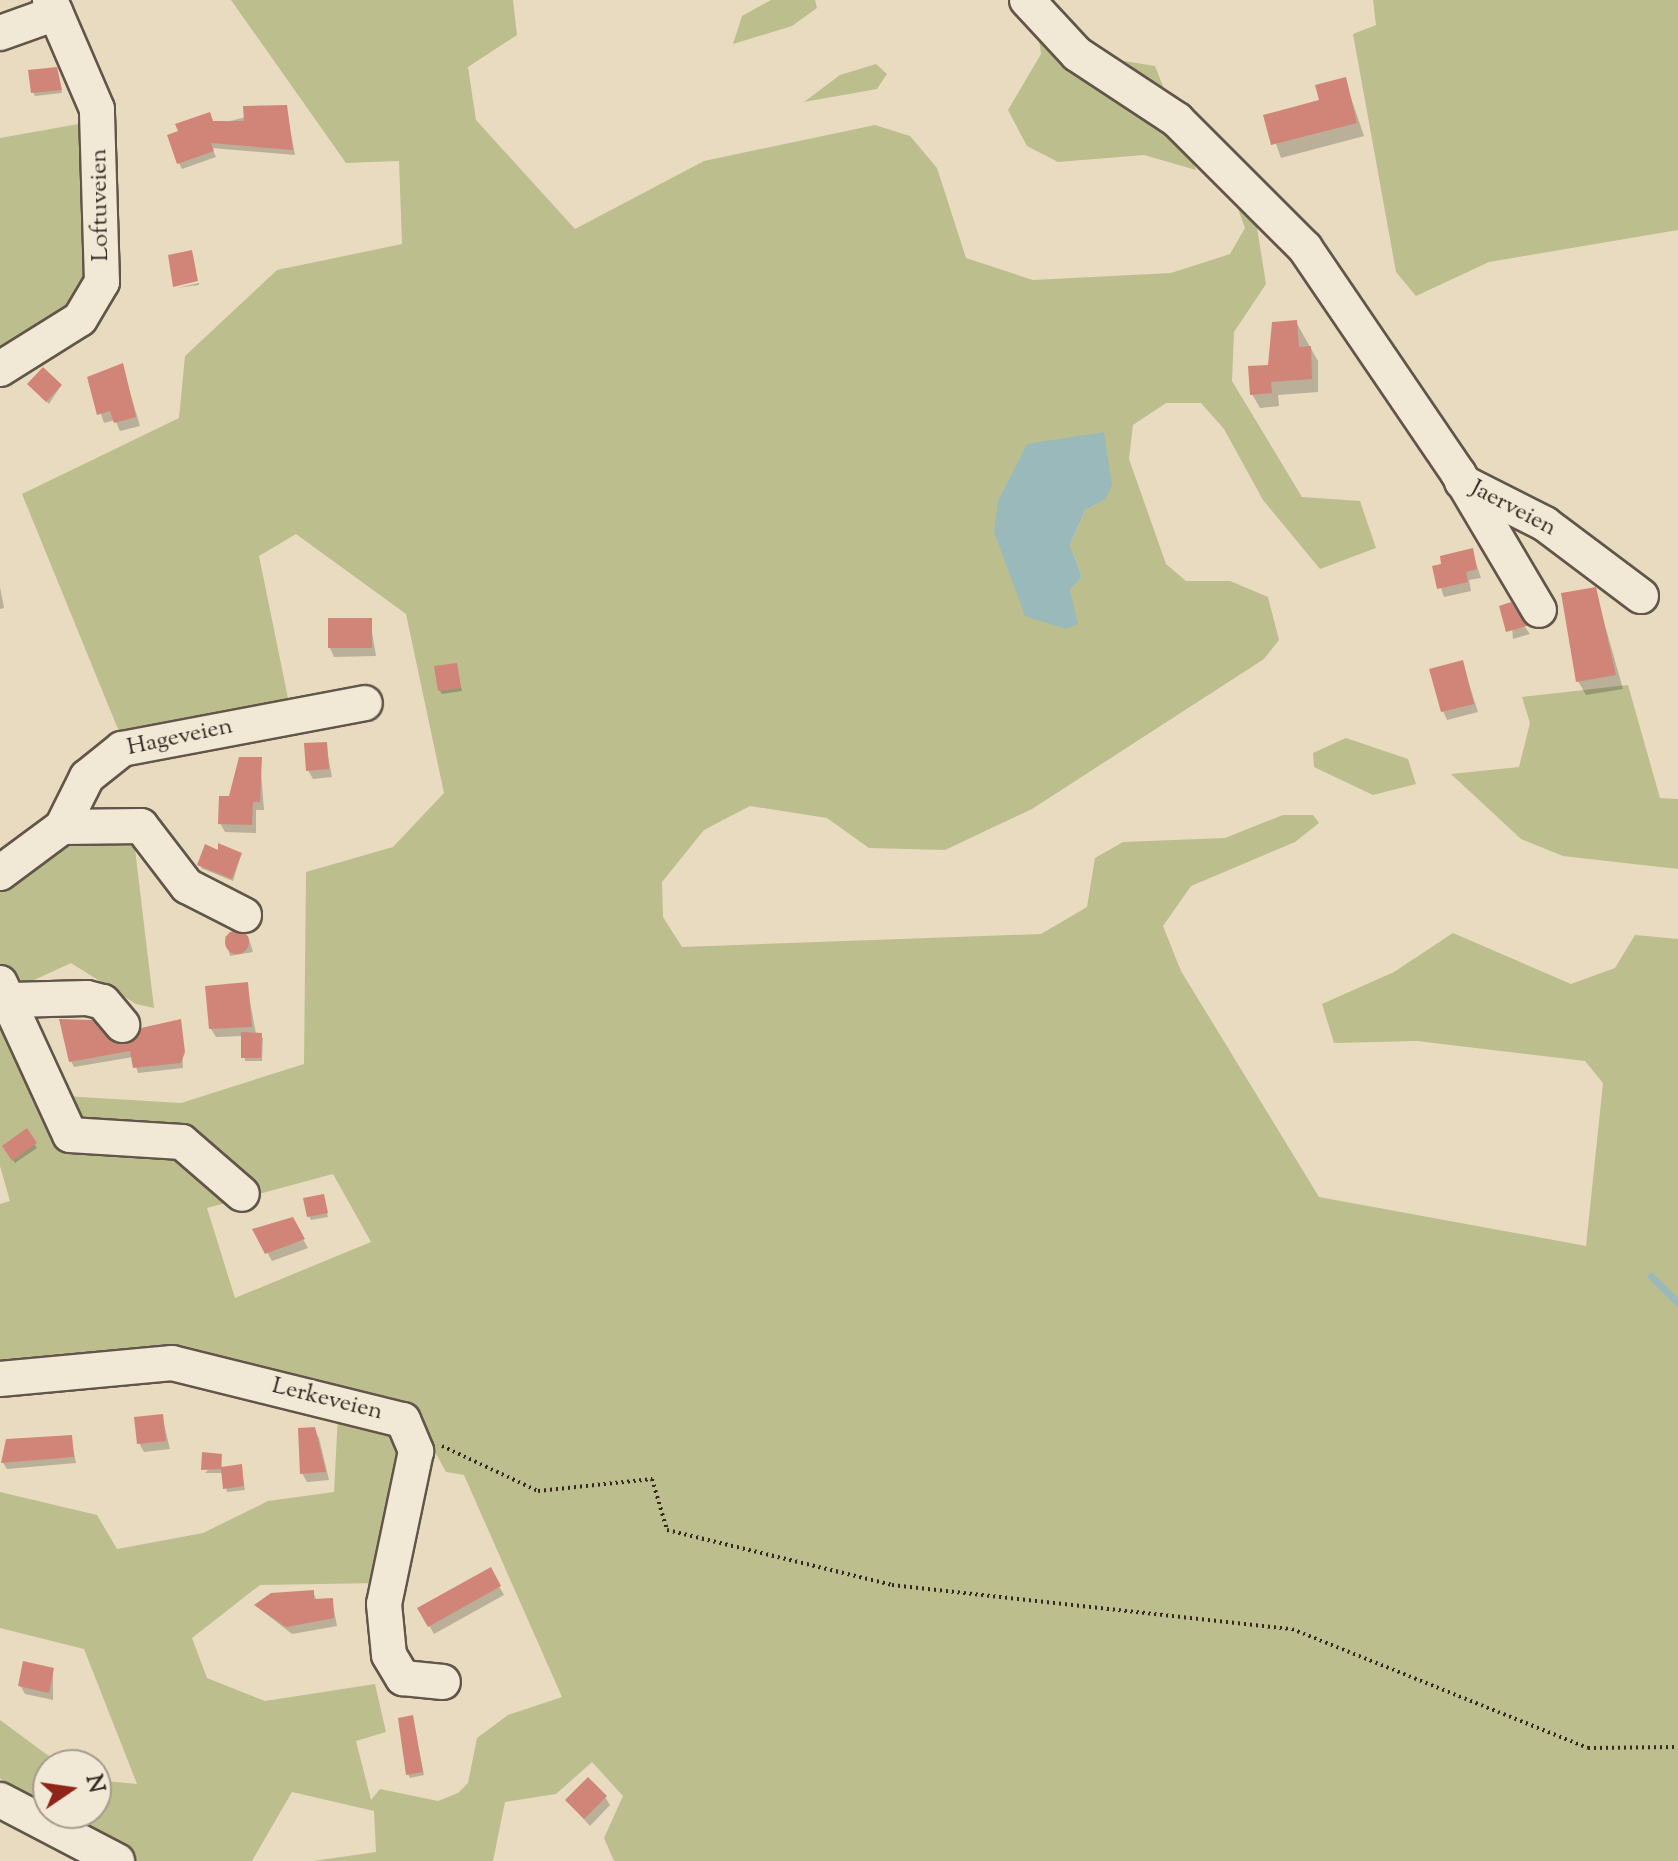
<!DOCTYPE html>
<html>
<head>
<meta charset="utf-8">
<style>
  body { margin:0 }
  #map { position:relative; width:1678px; height:1861px; overflow:hidden; background:#e9dbc0; font-family:"Sorts Mill Goudy",serif }
  div>[style] { position:absolute }
  .green>* { inset:0; background:#bcbe8e }
  .water>* { inset:0; background:#9ab9ba }
  .shadow>* { inset:0; background:#0003 }
  .stream>* { height:7px; margin:-3.5px; padding:0 3.5px; transform-origin:3.5px; border-radius:3.5px; background:#9ab9ba }
  .building>* { inset:0; background:#d18578 }
  .round { border-radius:50% }
  .path>* { height:4px; margin-top:-2px; transform-origin:0; background:repeating-linear-gradient(90deg,#352821 0 2px,transparent 0 6px) }
  .roads { filter:drop-shadow(2px 0 #625549) drop-shadow(-2px 0 #625549) drop-shadow(0 2px #625549) drop-shadow(0 -2px #625549) }
  .minor>* { height:34px; margin:-17px; padding:0 17px; transform-origin:17px; border-radius:17px; background:#f1e8d6 }
  span { translate:-50% -50%; white-space:nowrap; text-align:center; line-height:1.15; -webkit-text-stroke:6px #f1e8d6; paint-order:stroke }
  .street-label { font-size:24px; color:#352821 }
  .north { position:absolute; left:32px; top:1749px; width:80px; height:80px; box-sizing:border-box; background:#f1e8d6; border:2px solid #a69b8e; border-radius:50%; rotate:77deg; font-size:22px; font-weight:700; line-height:32px; text-align:center; color:#352821 }
  .north::after { content:''; display:block; margin:auto; width:28px; height:36px; background:#8f2418; clip-path:polygon(50% 0,100% 100%,50% 72%,0 100%) }
</style>
</head>
<body>
<div id="map">
  <div class="green">
    <div style="clip-path:polygon(evenodd,231px 0,513px 0,517px 35px,468px 67px,476px 120px,575px 229px,704px 161px,875px 125px,910px 136px,937px 168px,966px 258px,1033px 280px,1171px 273px,1230px 254px,1245px 228px,1237px 206px,1256px 221px,1266px 284px,1234px 332px,1232px 381px,1302px 497px,1360px 501px,1376px 548px,1320px 569px,1263px 500px,1224px 429px,1201px 403px,1166px 403px,1133px 425px,1129px 459px,1166px 564px,1186px 581px,1230px 581px,1268px 597px,1279px 640px,1264px 659px,1032px 809px,945px 850px,869px 848px,827px 818px,750px 806px,704px 830px,662px 882px,663px 917px,682px 947px,1041px 934px,1087px 907px,1095px 858px,1123px 842px,1225px 838px,1283px 815px,1313px 815px,1319px 823px,1295px 842px,1191px 886px,1163px 926px,1181px 971px,1319px 1197px,1586px 1246px,1603px 1083px,1585px 1061px,1417px 1041px,1334px 1043px,1322px 1004px,1394px 972px,1453px 933px,1571px 984px,1615px 968px,1635px 935px,1678px 939px,1678px 1861px,614px 1861px,604px 1838px,623px 1796px,592px 1762px,556px 1794px,505px 1802px,493px 1861px,313px 1861px,376px 1852px,374px 1811px,292px 1792px,252px 1861px,117px 1861px,20px 1800px,0 1778px,0 1720px,61px 1765px,48px 1765px,48px 1813px,96px 1813px,96px 1780px,137px 1784px,84px 1649px,0 1628px,0 1492px,97px 1515px,117px 1549px,203px 1533px,268px 1501px,334px 1492px,339px 1395px,228px 1365px,0 1392px,0 1204px,10px 1201px,0 1166px,0 886px,53px 843px,133px 832px,154px 1008px,136px 1004px,71px 963px,21px 986px,64px 1096px,181px 1103px,304px 1064px,306px 872px,393px 847px,444px 793px,406px 614px,296px 534px,259px 556px,290px 708px,120px 734px,22px 494px,179px 418px,185px 356px,277px 270px,402px 244px,399px 161px,346px 163px,231px 0,1027px 444px,1105px 500px,1085px 510px,1070px 545px,1082px 577px,1070px 590px,1072px 604px,1027px 444px,231px 0,333px 1174px,371px 1242px,235px 1298px,207px 1208px,333px 1174px,231px 0,423px 1430px,446px 1472px,464px 1475px,562px 1697px,508px 1715px,477px 1738px,468px 1783px,458px 1793px,438px 1801px,380px 1789px,371px 1800px,356px 1741px,386px 1732px,375px 1684px,265px 1701px,207px 1678px,192px 1638px,260px 1585px,379px 1583px,423px 1430px)"></div>
    <div style="clip-path:polygon(771px 0,815px 0,817px 8px,792px 26px,733px 44px,742px 16px)"></div>
    <div style="clip-path:polygon(1010px 0,1045px 0,1112px 59px,1155px 66px,1196px 170px,1144px 155px,1058px 162px,1027px 146px,1008px 110px,1041px 54px,1038px 32px)"></div>
    <div style="clip-path:polygon(1373px 0,1678px 0,1678px 230px,1489px 262px,1416px 296px,1396px 272px,1353px 34px,1376px 25px)"></div>
    <div style="clip-path:polygon(876px 64px,887px 74px,877px 89px,804px 102px,840px 75px)"></div>
    <div style="clip-path:polygon(90px 122px,88px 275px,79px 305px,0 356px,0 138px)"></div>
    <div style="clip-path:polygon(1628px 685px,1660px 798px,1678px 799px,1678px 869px,1563px 856px,1521px 839px,1451px 774px,1519px 767px,1530px 723px,1522px 697px)"></div>
    <div style="clip-path:polygon(1346px 738px,1408px 759px,1416px 784px,1373px 795px,1314px 767px,1313px 753px)"></div>
  </div>
  <div class="water">
    <div style="clip-path:polygon(1104px 432px,1112px 485px,1105px 500px,1085px 510px,1070px 545px,1082px 577px,1070px 590px,1078px 624px,1066px 629px,1025px 616px,994px 532px,998px 501px,1027px 444px)"></div>
  </div>
  <div class="shadow">
    <div style="clip-path:polygon(58px 73px,62px 93px,35px 96px,33px 92px)"></div>
    <div style="clip-path:polygon(1345px 80px,1364px 136px,1281px 158px,1266px 116px,1321px 102px)"></div>
    <div style="clip-path:polygon(286px 107px,295px 155px,212px 148px,216px 157px,182px 169px,179px 163px,170px 136px)"></div>
    <div style="clip-path:polygon(199px 283px,199px 285px,177px 288px)"></div>
    <div style="clip-path:polygon(1296px 322px,1318px 361px,1318px 392px,1278px 395px,1279px 406px,1260px 408px,1252px 394px)"></div>
    <div style="clip-path:polygon(122px 365px,140px 426px,120px 431px,115px 420px,104px 423px,89px 378px)"></div>
    <div style="clip-path:polygon(60px 387px,49px 404px,32px 388px)"></div>
    <div style="clip-path:polygon(1472px 551px,1481px 578px,1469px 580px,1471px 591px,1444px 597px,1434px 567px)"></div>
    <div style="clip-path:polygon(0 587px,4px 608px,0 609px)"></div>
    <div style="clip-path:polygon(1595px 590px,1623px 689px,1586px 695px,1578px 681px)"></div>
    <div style="clip-path:polygon(1510px 605px,1525px 627px,1530px 634px,1513px 639px)"></div>
    <div style="clip-path:polygon(370px 620px,376px 656px,334px 657px,330px 648px)"></div>
    <div style="clip-path:polygon(1462px 662px,1478px 712px,1447px 720px,1443px 711px)"></div>
    <div style="clip-path:polygon(456px 665px,462px 691px,442px 694px,440px 691px)"></div>
    <div style="clip-path:polygon(326px 744px,332px 777px,313px 779px,308px 770px)"></div>
    <div style="clip-path:polygon(260px 759px,264px 810px,256px 810px,256px 833px,225px 832px,220px 823px,231px 798px)"></div>
    <div style="clip-path:polygon(206px 847px,241px 855px,233px 881px,201px 868px)"></div>
    <div style="clip-path:polygon(225px 936px,248px 936px,253px 952px,230px 956px)"></div>
    <div style="clip-path:polygon(247px 985px,256px 1034px,263px 1038px,262px 1061px,245px 1061px,243px 1036px,216px 1037px,211px 1029px)"></div>
    <div style="clip-path:polygon(180px 1021px,183px 1068px,138px 1073px,133px 1057px,74px 1067px,71px 1061px)"></div>
    <div style="clip-path:polygon(26px 1131px,37px 1148px,15px 1163px,4px 1147px)"></div>
    <div style="clip-path:polygon(323px 1196px,328px 1217px,311px 1220px,309px 1216px)"></div>
    <div style="clip-path:polygon(292px 1220px,308px 1248px,272px 1261px,255px 1230px)"></div>
    <div style="clip-path:polygon(162px 1416px,170px 1449px,144px 1452px,139px 1443px)"></div>
    <div style="clip-path:polygon(314px 1429px,319px 1438px,329px 1480px,307px 1482px,302px 1473px)"></div>
    <div style="clip-path:polygon(71px 1438px,76px 1463px,7px 1469px,3px 1463px,7px 1441px)"></div>
    <div style="clip-path:polygon(221px 1456px,222px 1468px,241px 1466px,245px 1490px,227px 1492px,223px 1473px,205px 1473px)"></div>
    <div style="clip-path:polygon(490px 1570px,504px 1595px,434px 1634px,420px 1609px)"></div>
    <div style="clip-path:polygon(313px 1592px,317px 1601px,332px 1600px,337px 1626px,292px 1634px,256px 1606px)"></div>
    <div style="clip-path:polygon(53px 1670px,53px 1700px,25px 1694px,20px 1685px)"></div>
    <div style="clip-path:polygon(412px 1717px,424px 1775px,410px 1778px,408px 1774px)"></div>
    <div style="clip-path:polygon(605px 1797px,610px 1805px,590px 1826px,567px 1800px)"></div>
  </div>
  <div class="stream">
    <div style="left:1651px;top:1276px;width:38px;rotate:45deg"></div>
  </div>
  <div class="building">
    <div style="clip-path:polygon(57px 67px,62px 90px,31px 93px,28px 70px)"></div>
    <div style="clip-path:polygon(1346px 77px,1357px 123px,1271px 145px,1263px 115px,1319px 100px,1315px 85px)"></div>
    <div style="clip-path:polygon(287px 105px,293px 150px,211px 143px,214px 151px,177px 164px,167px 135px,178px 131px,175px 124px,210px 112px,213px 121px,244px 121px,243px 106px)"></div>
    <div style="clip-path:polygon(192px 250px,198px 281px,173px 287px,168px 255px)"></div>
    <div style="clip-path:polygon(1297px 320px,1299px 347px,1311px 346px,1312px 379px,1271px 382px,1272px 393px,1250px 395px,1248px 366px,1268px 365px,1272px 322px)"></div>
    <div style="clip-path:polygon(123px 363px,136px 417px,114px 423px,110px 411px,97px 415px,87px 377px)"></div>
    <div style="clip-path:polygon(43px 367px,62px 385px,46px 402px,27px 384px)"></div>
    <div style="clip-path:polygon(1473px 548px,1477px 569px,1466px 572px,1468px 582px,1437px 589px,1432px 566px,1441px 564px,1440px 556px)"></div>
    <div style="clip-path:polygon(1596px 587px,1616px 675px,1576px 682px,1561px 593px)"></div>
    <div style="clip-path:polygon(1511px 602px,1527px 626px,1506px 632px,1499px 606px)"></div>
    <div style="clip-path:polygon(328px 618px,372px 618px,372px 648px,328px 648px)"></div>
    <div style="clip-path:polygon(1463px 660px,1474px 704px,1441px 712px,1429px 669px)"></div>
    <div style="clip-path:polygon(457px 663px,461px 688px,438px 691px,434px 666px)"></div>
    <div style="clip-path:polygon(327px 742px,329px 769px,306px 771px,304px 743px)"></div>
    <div style="clip-path:polygon(239px 757px,262px 757px,260px 802px,253px 802px,252px 825px,218px 824px,219px 796px,229px 796px)"></div>
    <div style="clip-path:polygon(218px 843px,242px 853px,232px 879px,197px 865px,205px 844px,218px 850px)"></div>
    <div class="round" style="left:225px;top:930px;width:24px;height:24px"></div>
    <div style="clip-path:polygon(248px 982px,252px 1027px,209px 1029px,205px 986px)"></div>
    <div style="clip-path:polygon(59px 1019px,92px 1020px,125px 1045px,141px 1028px,181px 1019px,185px 1052px,181px 1063px,142px 1067px,133px 1068px,130px 1051px,69px 1062px)"></div>
    <div style="clip-path:polygon(241px 1032px,262px 1033px,261px 1058px,241px 1058px)"></div>
    <div style="clip-path:polygon(27px 1128px,37px 1143px,12px 1161px,2px 1146px)"></div>
    <div style="clip-path:polygon(324px 1194px,328px 1213px,307px 1217px,303px 1198px)"></div>
    <div style="clip-path:polygon(293px 1217px,305px 1239px,265px 1254px,252px 1229px)"></div>
    <div style="clip-path:polygon(163px 1414px,166px 1441px,137px 1444px,134px 1417px)"></div>
    <div style="clip-path:polygon(315px 1427px,326px 1472px,300px 1474px,298px 1428px)"></div>
    <div style="clip-path:polygon(72px 1435px,74px 1457px,1px 1463px,6px 1439px)"></div>
    <div style="clip-path:polygon(202px 1452px,222px 1454px,221px 1467px,242px 1464px,244px 1486px,223px 1489px,221px 1469px,201px 1470px)"></div>
    <div style="clip-path:polygon(491px 1567px,501px 1586px,428px 1627px,417px 1608px)"></div>
    <div style="clip-path:polygon(314px 1590px,314px 1599px,333px 1598px,334px 1618px,286px 1627px,254px 1605px,271px 1593px)"></div>
    <div style="clip-path:polygon(23px 1661px,54px 1668px,49px 1693px,18px 1686px)"></div>
    <div style="clip-path:polygon(413px 1715px,423px 1772px,406px 1775px,398px 1718px)"></div>
    <div style="clip-path:polygon(588px 1777px,607px 1796px,584px 1819px,565px 1800px)"></div>
  </div>
  <div class="path">
    <div style="left:442px;top:1446px;width:106px;rotate:25.1deg"></div>
    <div style="left:538px;top:1491px;width:115px;rotate:-6deg"></div>
    <div style="left:652px;top:1479px;width:53px;rotate:73.6deg"></div>
    <div style="left:667px;top:1530px;width:232px;rotate:13.7deg"></div>
    <div style="left:892px;top:1585px;width:402px;rotate:6.3deg"></div>
    <div style="left:1292px;top:1629px;width:319px;rotate:21.9deg"></div>
    <div style="left:1588px;top:1748px;width:90px;rotate:-0.6deg"></div>
  </div>
  <div class="roads">
    <div class="minor">
      <div style="left:1027px;top:0;width:74px;rotate:47.2deg"></div>
      <div style="left:1077px;top:54px;width:120px;rotate:33.4deg"></div>
      <div style="left:1177px;top:120px;width:181px;rotate:45deg"></div>
      <div style="left:1305px;top:248px;width:272px;rotate:55.8deg"></div>
      <div style="left:1458px;top:473px;width:159px;rotate:59.4deg"></div>
      <div style="left:0;top:33px;width:59px;rotate:-19.7deg"></div>
      <div style="left:0;top:369px;width:94px;rotate:-32deg"></div>
      <div style="left:80px;top:319px;width:43px;rotate:-59.3deg"></div>
      <div style="left:102px;top:282px;width:173px;rotate:-91.7deg"></div>
      <div style="left:97px;top:109px;width:119px;rotate:-113.3deg"></div>
      <div style="left:1462px;top:482px;width:93px;rotate:26.8deg"></div>
      <div style="left:1545px;top:524px;width:120px;rotate:36.9deg"></div>
      <div style="left:62px;top:827px;width:79px;rotate:-0.7deg"></div>
      <div style="left:141px;top:826px;width:76px;rotate:52.5deg"></div>
      <div style="left:187px;top:886px;width:64px;rotate:27deg"></div>
      <div style="left:0;top:873px;width:77px;rotate:-36.6deg"></div>
      <div style="left:62px;top:827px;width:56px;rotate:-63.4deg"></div>
      <div style="left:87px;top:777px;width:45px;rotate:-38.7deg"></div>
      <div style="left:122px;top:749px;width:247px;rotate:-10.7deg"></div>
      <div style="left:0;top:983px;width:167px;rotate:65.3deg"></div>
      <div style="left:70px;top:1135px;width:112px;rotate:3.6deg"></div>
      <div style="left:182px;top:1142px;width:79px;rotate:40.9deg"></div>
      <div style="left:12px;top:1000px;width:75px;rotate:-1.5deg"></div>
      <div style="left:87px;top:998px;width:16px;rotate:14deg"></div>
      <div style="left:103px;top:1002px;width:30px;rotate:50deg"></div>
      <div style="left:0;top:1379px;width:173px;rotate:-5.3deg"></div>
      <div style="left:172px;top:1363px;width:238px;rotate:13.9deg"></div>
      <div style="left:403px;top:1420px;width:34px;rotate:67deg"></div>
      <div style="left:416px;top:1451px;width:156px;rotate:101.8deg"></div>
      <div style="left:384px;top:1604px;width:51px;rotate:84.4deg"></div>
      <div style="left:389px;top:1655px;width:27px;rotate:59deg"></div>
      <div style="left:403px;top:1678px;width:40px;rotate:5.7deg"></div>
      <div style="left:0;top:1800px;width:132px;rotate:27.5deg"></div>
    </div>
  </div>
  <div class="street-label">
    <span style="left:101px;top:205px;rotate:-91deg">Loftuveien</span>
    <span style="left:1513px;top:509px;rotate:28deg">Jaerveien</span>
    <span style="left:180px;top:738px;rotate:-12deg">Hageveien</span>
    <span style="left:327px;top:1400px;rotate:14deg">Lerkeveien</span>
  </div>
  <div class="north">N</div>
</div>
</body>
</html>
